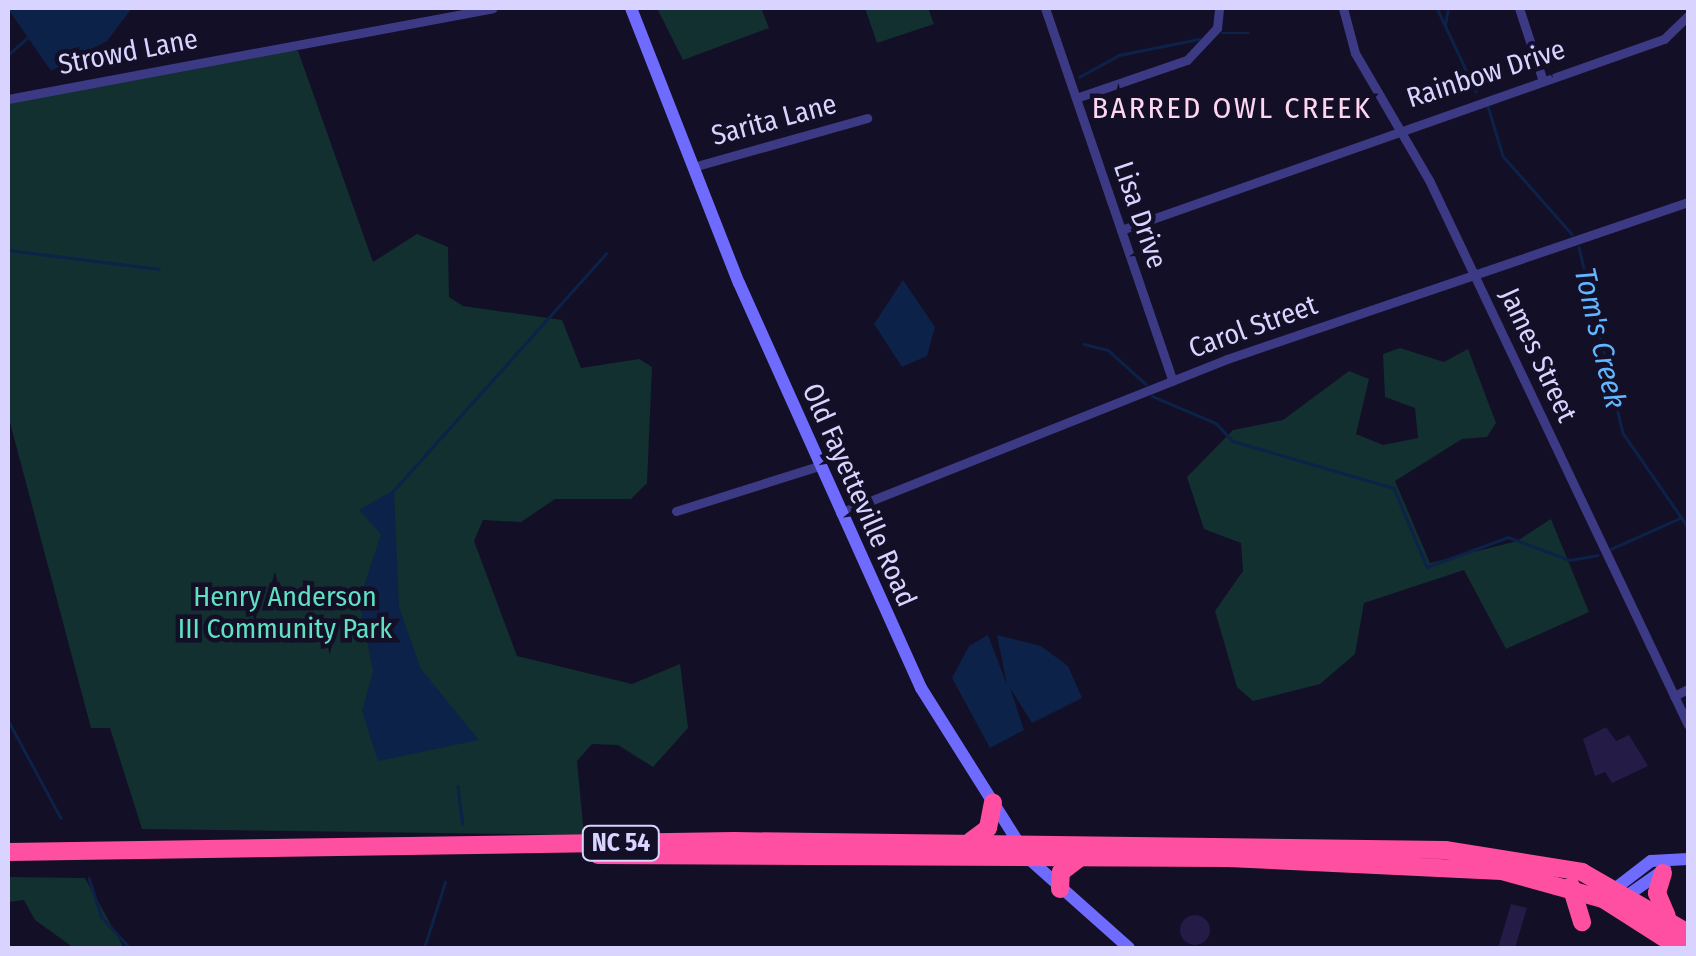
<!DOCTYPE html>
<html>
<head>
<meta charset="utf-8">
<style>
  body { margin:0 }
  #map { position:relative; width:1696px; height:956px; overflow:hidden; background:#130f26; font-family:"Fira Sans Condensed",sans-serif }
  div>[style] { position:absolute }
  .green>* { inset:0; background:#12302f }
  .water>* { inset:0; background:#0c2248 }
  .stream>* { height:2.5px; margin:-1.25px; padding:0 1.25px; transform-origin:1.25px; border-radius:1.25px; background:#0c2248 }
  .building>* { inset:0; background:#241b47 }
  .round { border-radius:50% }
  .street>* { height:9px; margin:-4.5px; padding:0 4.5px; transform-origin:4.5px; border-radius:4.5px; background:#3d3a85 }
  .secondary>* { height:12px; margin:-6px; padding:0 6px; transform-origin:6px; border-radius:6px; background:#6f6bff }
  .highway>* { height:18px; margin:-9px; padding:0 9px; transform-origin:9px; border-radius:9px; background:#ff4fa3 }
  span { translate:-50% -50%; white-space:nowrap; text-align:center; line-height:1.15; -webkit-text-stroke:9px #130f26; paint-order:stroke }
  .shield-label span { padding:2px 8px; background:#130f26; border:2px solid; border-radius:8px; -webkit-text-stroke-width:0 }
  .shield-label { font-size:25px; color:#d9d4ff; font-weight:700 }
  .street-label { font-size:28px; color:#d9d4ff }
  .park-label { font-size:28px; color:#5fe0c0 }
  .neighbourhood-label { font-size:30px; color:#ffd6f0; letter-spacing:2.5px }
  .water-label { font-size:30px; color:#62b6ff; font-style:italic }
  .frame { position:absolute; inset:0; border:10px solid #d9d4ff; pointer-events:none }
</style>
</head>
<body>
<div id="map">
  <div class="green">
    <div style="clip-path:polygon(657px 8px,761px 8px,769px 28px,683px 60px)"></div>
    <div style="clip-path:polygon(865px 8px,928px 8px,934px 24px,877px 43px)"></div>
    <div style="clip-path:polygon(284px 49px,298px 51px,373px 262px,417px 234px,448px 247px,449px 297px,463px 306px,562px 320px,581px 368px,639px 359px,652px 367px,647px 483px,631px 499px,555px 499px,521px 522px,483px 520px,474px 541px,517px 656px,632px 684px,680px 664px,688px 728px,653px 767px,618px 745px,592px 744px,577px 761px,584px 835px,142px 829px,110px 728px,91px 728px,8px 415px,8px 102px)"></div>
    <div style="clip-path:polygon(1400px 348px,1444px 362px,1468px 349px,1496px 423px,1487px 437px,1462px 439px,1395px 481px,1430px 563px,1517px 541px,1551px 519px,1589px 612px,1506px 649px,1464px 570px,1364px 603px,1355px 654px,1320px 684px,1253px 701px,1237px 687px,1215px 611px,1243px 571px,1241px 543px,1204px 529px,1187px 477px,1233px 430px,1283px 420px,1349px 371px,1369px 379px,1356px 434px,1383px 445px,1418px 438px,1415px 408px,1385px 397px,1383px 354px)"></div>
    <div style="clip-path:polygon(8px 877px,85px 878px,124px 948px,74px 948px,35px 920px,24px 900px,8px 902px)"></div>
  </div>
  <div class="water">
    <div style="clip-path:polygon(132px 8px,107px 41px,51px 71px,8px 9px)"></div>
    <div style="clip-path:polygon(903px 280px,935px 327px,927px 356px,902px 367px,874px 324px)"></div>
    <div style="clip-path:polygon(394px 490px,399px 607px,421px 669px,479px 740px,378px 761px,362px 711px,373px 671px,359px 601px,381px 534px,359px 510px)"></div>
    <div style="clip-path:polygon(988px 635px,1007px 685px,997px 635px,1041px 646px,1068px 666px,1082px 698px,1032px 723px,1010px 688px,1024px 730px,990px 748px,952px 678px,969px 646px)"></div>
  </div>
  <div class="stream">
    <div style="left:1437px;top:8px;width:92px;rotate:64.8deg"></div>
    <div style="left:1445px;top:25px;width:17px;rotate:-80deg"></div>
    <div style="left:1222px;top:33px;width:27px"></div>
    <div style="left:8px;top:55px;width:28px;rotate:-42deg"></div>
    <div style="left:1079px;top:77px;width:46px;rotate:-28.8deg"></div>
    <div style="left:1119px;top:55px;width:82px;rotate:-11.3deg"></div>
    <div style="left:1488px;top:106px;width:52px;rotate:73.3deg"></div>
    <div style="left:1503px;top:156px;width:104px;rotate:48.5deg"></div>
    <div style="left:1579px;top:247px;width:191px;rotate:76.7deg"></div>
    <div style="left:1623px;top:433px;width:114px;rotate:55.3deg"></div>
    <div style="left:8px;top:250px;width:152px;rotate:7.2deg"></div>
    <div style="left:1084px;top:344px;width:25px;rotate:14deg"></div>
    <div style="left:1108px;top:350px;width:51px;rotate:41.8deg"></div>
    <div style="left:1152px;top:396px;width:69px;rotate:22.9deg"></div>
    <div style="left:1216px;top:423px;width:25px;rotate:47deg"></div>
    <div style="left:1233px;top:441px;width:168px;rotate:16.3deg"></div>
    <div style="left:1394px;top:488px;width:86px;rotate:67.3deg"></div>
    <div style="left:1427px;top:567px;width:86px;rotate:-20.3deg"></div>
    <div style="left:1508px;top:537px;width:66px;rotate:20.4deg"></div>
    <div style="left:1570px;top:560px;width:28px;rotate:-10deg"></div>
    <div style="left:393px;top:491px;width:319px;rotate:-48.1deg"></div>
    <div style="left:1611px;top:549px;width:76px;rotate:-24.2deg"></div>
    <div style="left:8px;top:720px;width:111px;rotate:61.6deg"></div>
    <div style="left:458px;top:786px;width:38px;rotate:83deg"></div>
    <div style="left:89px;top:878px;width:40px;rotate:72deg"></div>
    <div style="left:101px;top:916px;width:43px;rotate:47.8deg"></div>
    <div style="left:424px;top:948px;width:69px;rotate:-72.3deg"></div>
  </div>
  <div class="building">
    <div style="clip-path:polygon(1606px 727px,1616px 741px,1629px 735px,1648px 766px,1612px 783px,1605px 772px,1595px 776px,1583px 739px)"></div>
    <div style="clip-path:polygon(1511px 904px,1527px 908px,1515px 948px,1498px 948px)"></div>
    <div class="round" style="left:1180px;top:915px;width:30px;height:30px"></div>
  </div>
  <div class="street">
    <div style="left:1045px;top:8px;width:394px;rotate:71.1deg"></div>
    <div style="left:1343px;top:8px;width:47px;rotate:75.1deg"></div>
    <div style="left:1355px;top:53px;width:147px;rotate:59.8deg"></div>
    <div style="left:1429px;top:180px;width:603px;rotate:64.58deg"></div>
    <div style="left:1519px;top:8px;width:74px;rotate:71.8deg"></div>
    <div style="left:1076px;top:98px;width:117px;rotate:-18.9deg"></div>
    <div style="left:1187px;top:60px;width:44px;rotate:-46.8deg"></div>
    <div style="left:1217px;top:28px;width:20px;rotate:-84deg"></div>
    <div style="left:8px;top:99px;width:493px;rotate:-10.6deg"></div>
    <div style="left:693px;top:167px;width:181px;rotate:-15.7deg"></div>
    <div style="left:1121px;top:230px;width:576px;rotate:-19.38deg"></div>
    <div style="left:1664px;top:39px;width:33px;rotate:-44deg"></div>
    <div style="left:676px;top:511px;width:150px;rotate:-17.5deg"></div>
    <div style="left:840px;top:513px;width:417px;rotate:-21.7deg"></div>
    <div style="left:1227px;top:359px;width:487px;rotate:-18.8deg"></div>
    <div style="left:1674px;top:696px;width:16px;rotate:-27deg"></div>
  </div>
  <div class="secondary">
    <div style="left:631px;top:8px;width:295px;rotate:68.6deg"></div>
    <div style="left:739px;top:283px;width:444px;rotate:65.8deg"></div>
    <div style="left:921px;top:688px;width:201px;rotate:57.8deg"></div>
    <div style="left:1028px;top:858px;width:135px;rotate:41.7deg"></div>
    <div style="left:1608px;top:894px;width:54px;rotate:-37.5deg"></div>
    <div style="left:1651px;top:861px;width:37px;rotate:-3deg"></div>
    <div style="left:1621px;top:900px;width:54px;rotate:-35.2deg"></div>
  </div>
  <div class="highway">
    <div style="left:971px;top:841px;width:21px;rotate:-37deg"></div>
    <div style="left:988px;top:828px;width:26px;rotate:-79deg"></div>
    <div style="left:8px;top:852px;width:726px;rotate:-0.87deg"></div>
    <div style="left:734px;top:841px;width:711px;rotate:0.73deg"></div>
    <div style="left:1445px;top:850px;width:139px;rotate:9.1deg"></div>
    <div style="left:1582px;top:872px;width:122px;rotate:29.9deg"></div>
    <div style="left:598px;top:855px;width:630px;rotate:0.27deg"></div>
    <div style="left:1228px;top:858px;width:274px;rotate:2.7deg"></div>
    <div style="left:1502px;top:871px;width:105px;rotate:15.5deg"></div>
    <div style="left:1603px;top:899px;width:91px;rotate:32.5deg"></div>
    <div style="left:1663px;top:873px;width:21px;rotate:107deg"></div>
    <div style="left:1657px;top:893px;width:25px;rotate:67deg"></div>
    <div style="left:1571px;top:886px;width:38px;rotate:73deg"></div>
    <div style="left:1060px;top:889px;width:17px;rotate:-87deg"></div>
    <div style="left:1061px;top:872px;width:21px;rotate:-37deg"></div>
  </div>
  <div class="shield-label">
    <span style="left:621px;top:843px">NC 54</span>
  </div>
  <div class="street-label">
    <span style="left:128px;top:52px;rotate:-11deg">Strowd Lane</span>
    <span style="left:1486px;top:74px;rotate:-18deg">Rainbow Drive</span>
    <span style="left:774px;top:120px;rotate:-15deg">Sarita Lane</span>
    <span style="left:1140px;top:215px;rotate:71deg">Lisa Drive</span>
    <span style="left:1253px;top:327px;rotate:-20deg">Carol Street</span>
    <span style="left:1538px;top:355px;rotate:65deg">James Street</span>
    <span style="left:859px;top:495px;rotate:66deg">Old Fayetteville Road</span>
  </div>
  <div class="park-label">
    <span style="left:285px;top:613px">Henry Anderson<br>III Community Park</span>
  </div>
  <div class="neighbourhood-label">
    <span style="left:1232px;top:108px">BARRED OWL CREEK</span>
  </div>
  <div class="water-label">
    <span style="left:1600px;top:338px;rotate:77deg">Tom's Creek</span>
  </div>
  <div class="frame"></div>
</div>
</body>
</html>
